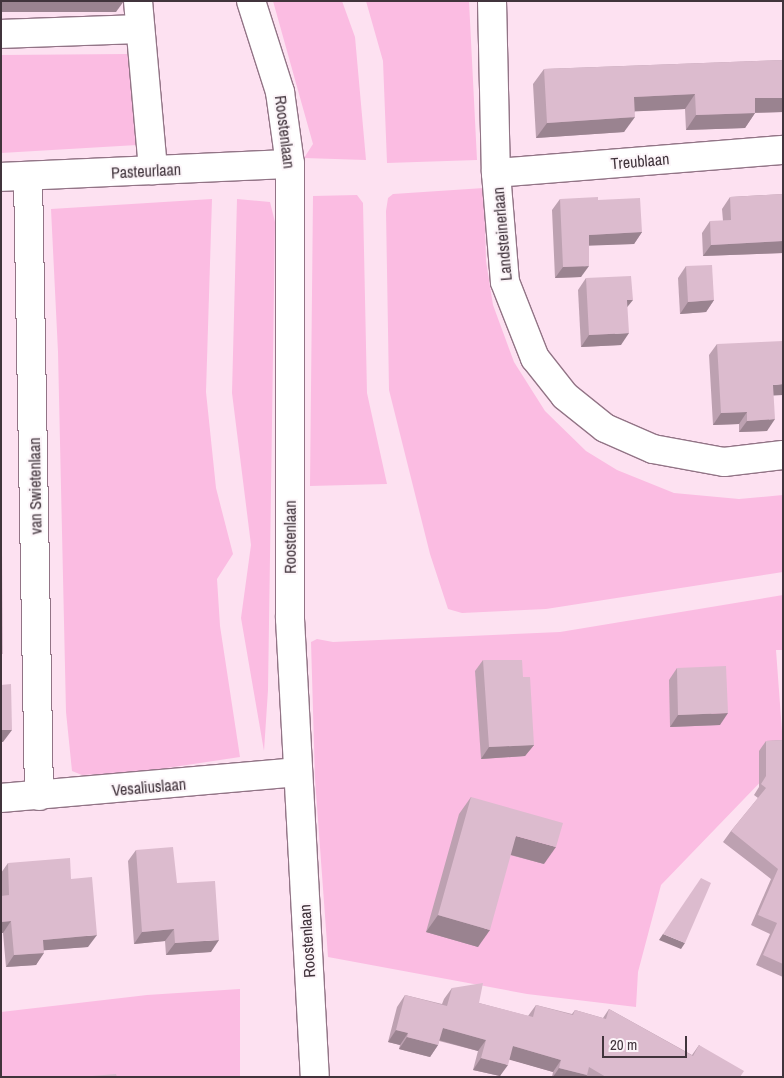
<!DOCTYPE html>
<html>
<head>
<meta charset="utf-8">
<style>
  body { margin:0 }
  #map { position:relative; width:784px; height:1078px; overflow:hidden; background:#fde1f1; font-family:"Archivo Narrow",sans-serif }
  div>[style] { position:absolute }
  .green>* { inset:0; background:#fbbce2 }
  .roads { filter:drop-shadow(1px 0 #927486) drop-shadow(-1px 0 #927486) drop-shadow(0 1px #927486) drop-shadow(0 -1px #927486) }
  .minor>* { height:28px; margin:-14px; padding:0 14px; transform-origin:14px; border-radius:14px; background:#fff }
  .wall>* { inset:0; background:#bda1b1 }
  .shaded-wall>* { inset:0; background:#9a8390 }
  .building>* { inset:0; background:#dcbbce }
  span { translate:-50% -50%; white-space:nowrap; text-align:center; line-height:1.15; -webkit-text-stroke:4px #fcf5f9; paint-order:stroke }
  .street-label { font-size:16px; color:#41343c }
  .frame { position:absolute; inset:0; border:2px solid #41343c; pointer-events:none }
  .scale { position:absolute; left:602px; top:1036px; width:85px; height:22px; box-sizing:border-box; border:2px solid #41343c; border-top:0; padding-left:6px; font-size:15px; line-height:18px; white-space:nowrap; color:#41343c; -webkit-text-stroke:4px #fcf5f9; paint-order:stroke }
</style>
</head>
<body>
<div id="map">
  <div class="green">
    <div style="clip-path:polygon(273px 1px,342px 1px,355px 37px,366px 160px,304px 158px,313px 144px)"></div>
    <div style="clip-path:polygon(366px 1px,469px 1px,477px 160px,387px 163px,383px 61px)"></div>
    <div style="clip-path:polygon(127px 54px,130px 63px,137px 145px,1px 153px,1px 55px)"></div>
    <div style="clip-path:polygon(484px 188px,486px 261px,493px 305px,514px 362px,545px 411px,586px 451px,617px 470px,674px 493px,739px 499px,783px 495px,783px 572px,546px 609px,462px 613px,448px 609px,430px 554px,389px 390px,386px 211px,388px 198px,393px 194px)"></div>
    <div style="clip-path:polygon(357px 195px,363px 203px,367px 393px,387px 484px,310px 486px,313px 196px)"></div>
    <div style="clip-path:polygon(212px 199px,206px 392px,216px 488px,233px 554px,217px 579px,220px 626px,240px 757px,140px 772px,82px 775px,72px 771px,66px 712px,58px 352px,51px 209px)"></div>
    <div style="clip-path:polygon(237px 199px,270px 202px,275px 222px,268px 690px,264px 751px,241px 618px,251px 545px,232px 393px)"></div>
    <div style="clip-path:polygon(783px 595px,783px 650px,776px 650px,783px 745px,770px 772px,661px 885px,638px 972px,636px 1007px,527px 994px,328px 957px,315px 779px,311px 642px,317px 639px,333px 642px,560px 632px)"></div>
    <div style="clip-path:polygon(240px 989px,240px 1077px,1px 1077px,1px 1012px,147px 995px)"></div>
  </div>
  <div class="roads">
    <div class="minor">
      <div style="left:138px;top:1px;width:170px;rotate:84.9deg"></div>
      <div style="left:251px;top:1px;width:96px;rotate:72.3deg"></div>
      <div style="left:280px;top:92px;width:73px;rotate:82.1deg"></div>
      <div style="left:290px;top:164px;width:455px;rotate:90deg"></div>
      <div style="left:290px;top:619px;width:459px;rotate:86.9deg"></div>
      <div style="left:492px;top:1px;width:172px;rotate:88.7deg"></div>
      <div style="left:496px;top:173px;width:109px;rotate:85.3deg"></div>
      <div style="left:505px;top:282px;width:82px;rotate:68.5deg"></div>
      <div style="left:535px;top:358px;width:48px;rotate:51.7deg"></div>
      <div style="left:565px;top:396px;width:51px;rotate:38.7deg"></div>
      <div style="left:605px;top:428px;width:52px;rotate:23.6deg"></div>
      <div style="left:653px;top:449px;width:72px;rotate:10.4deg"></div>
      <div style="left:724px;top:462px;width:59px;rotate:-6.8deg"></div>
      <div style="left:1px;top:34px;width:139px;rotate:-2.1deg"></div>
      <div style="left:496px;top:173px;width:288px;rotate:-4.6deg"></div>
      <div style="left:1px;top:177px;width:289px;rotate:-2.6deg"></div>
      <div style="left:28px;top:177px;width:619px;rotate:88.98deg"></div>
      <div style="left:1px;top:798px;width:296px;rotate:-5deg"></div>
    </div>
  </div>
  <div class="wall">
    <div style="clip-path:polygon(783px 60px,783px 112px,755px 113px,745px 128px,686px 130px,685px 109px,635px 111px,624px 132px,536px 138px,533px 84px,544px 69px)"></div>
    <div style="clip-path:polygon(783px 194px,783px 253px,703px 256px,702px 233px,710px 221px,723px 221px,722px 209px,730px 197px)"></div>
    <div style="clip-path:polygon(560px 199px,598px 200px,642px 232px,634px 244px,589px 245px,581px 277px,555px 278px,552px 210px)"></div>
    <div style="clip-path:polygon(686px 266px,714px 300px,706px 312px,680px 314px,678px 278px)"></div>
    <div style="clip-path:polygon(586px 278px,621px 345px,581px 347px,578px 290px)"></div>
    <div style="clip-path:polygon(717px 344px,773px 396px,767px 431px,739px 432px,739px 424px,713px 425px,709px 355px)"></div>
    <div style="clip-path:polygon(483px 660px,534px 745px,525px 756px,481px 759px,475px 671px)"></div>
    <div style="clip-path:polygon(677px 668px,720px 725px,670px 727px,669px 680px)"></div>
    <div style="clip-path:polygon(783px 740px,783px 977px,756px 965px,770px 934px,751px 925px,771px 879px,723px 842px,731px 831px,758px 798px,754px 795px,759px 787px,759px 751px,766px 741px)"></div>
    <div style="clip-path:polygon(471px 797px,544px 864px,510px 855px,478px 947px,426px 932px,459px 814px)"></div>
    <div style="clip-path:polygon(136px 850px,177px 883px,211px 952px,166px 955px,165px 941px,134px 944px,128px 861px)"></div>
    <div style="clip-path:polygon(8px 863px,71px 879px,88px 947px,44px 950px,36px 965px,6px 967px,3px 933px,1px 933px,1px 873px)"></div>
    <div style="clip-path:polygon(452px 988px,479px 1003px,528px 1016px,536px 1005px,572px 1014px,575px 1010px,603px 1018px,609px 1009px,692px 1055px,699px 1045px,740px 1077px,552px 1077px,553px 1072px,509px 1059px,500px 1076px,473px 1070px,478px 1051px,439px 1041px,438px 1045px,430px 1057px,399px 1049px,400px 1045px,388px 1042px,397px 1007px,405px 995px,442px 1004px,444px 999px)"></div>
  </div>
  <div class="shaded-wall">
    <div style="clip-path:polygon(1px 1px,124px 1px,116px 12px,1px 12px)"></div>
    <div style="clip-path:polygon(695px 94px,685px 109px,623px 112px,634px 97px)"></div>
    <div style="clip-path:polygon(755px 98px,783px 98px,783px 112px,744px 113px)"></div>
    <div style="clip-path:polygon(755px 113px,745px 128px,686px 130px,696px 115px)"></div>
    <div style="clip-path:polygon(635px 117px,624px 132px,536px 138px,547px 123px)"></div>
    <div style="clip-path:polygon(642px 232px,634px 244px,581px 246px,589px 235px)"></div>
    <div style="clip-path:polygon(783px 241px,783px 253px,703px 256px,711px 245px)"></div>
    <div style="clip-path:polygon(589px 266px,581px 277px,555px 278px,563px 267px)"></div>
    <div style="clip-path:polygon(627px 300px,633px 300px,624px 311px)"></div>
    <div style="clip-path:polygon(714px 300px,706px 312px,680px 314px,688px 302px)"></div>
    <div style="clip-path:polygon(629px 333px,621px 345px,581px 347px,589px 335px)"></div>
    <div style="clip-path:polygon(783px 384px,783px 395px,765px 396px,773px 385px)"></div>
    <div style="clip-path:polygon(747px 412px,739px 424px,713px 425px,721px 413px)"></div>
    <div style="clip-path:polygon(775px 419px,767px 431px,739px 432px,747px 421px)"></div>
    <div style="clip-path:polygon(728px 713px,720px 725px,670px 727px,678px 715px)"></div>
    <div style="clip-path:polygon(1px 730px,12px 730px,3px 742px,1px 742px)"></div>
    <div style="clip-path:polygon(534px 745px,525px 756px,481px 759px,489px 747px)"></div>
    <div style="clip-path:polygon(516px 836px,556px 847px,544px 864px,504px 853px)"></div>
    <div style="clip-path:polygon(438px 915px,490px 930px,478px 947px,426px 932px)"></div>
    <div style="clip-path:polygon(11px 921px,3px 933px,1px 933px,1px 922px)"></div>
    <div style="clip-path:polygon(174px 929px,165px 941px,134px 944px,142px 932px)"></div>
    <div style="clip-path:polygon(663px 934px,685px 943px,681px 949px,659px 940px)"></div>
    <div style="clip-path:polygon(97px 935px,88px 947px,35px 951px,43px 940px)"></div>
    <div style="clip-path:polygon(219px 940px,211px 952px,166px 955px,175px 943px)"></div>
    <div style="clip-path:polygon(44px 953px,36px 965px,6px 967px,14px 955px)"></div>
    <div style="clip-path:polygon(443px 1028px,486px 1040px,478px 1051px,435px 1039px)"></div>
    <div style="clip-path:polygon(396px 1030px,408px 1033px,400px 1045px,388px 1042px)"></div>
    <div style="clip-path:polygon(407px 1037px,438px 1045px,430px 1057px,399px 1049px)"></div>
    <div style="clip-path:polygon(513px 1046px,561px 1060px,553px 1072px,504px 1058px)"></div>
    <div style="clip-path:polygon(481px 1058px,508px 1065px,500px 1076px,473px 1070px)"></div>
    <div style="clip-path:polygon(559px 1068px,587px 1075px,586px 1077px,553px 1077px)"></div>
  </div>
  <div class="building">
    <div style="clip-path:polygon(783px 60px,783px 98px,755px 98px,755px 113px,696px 115px,695px 94px,634px 97px,635px 117px,547px 123px,544px 69px)"></div>
    <div style="clip-path:polygon(783px 194px,783px 241px,711px 245px,710px 221px,731px 220px,730px 197px)"></div>
    <div style="clip-path:polygon(598px 197px,598px 200px,640px 198px,642px 232px,589px 235px,589px 266px,563px 267px,560px 199px)"></div>
    <div style="clip-path:polygon(712px 265px,714px 300px,688px 302px,686px 266px)"></div>
    <div style="clip-path:polygon(631px 276px,633px 300px,627px 300px,629px 333px,589px 335px,586px 278px)"></div>
    <div style="clip-path:polygon(783px 341px,783px 384px,773px 385px,775px 419px,747px 421px,747px 412px,721px 413px,717px 344px)"></div>
    <div style="clip-path:polygon(1px 452px,3px 654px,1px 654px)"></div>
    <div style="clip-path:polygon(483px 660px,522px 660px,523px 677px,530px 677px,534px 745px,489px 747px)"></div>
    <div style="clip-path:polygon(726px 666px,728px 713px,678px 715px,677px 668px)"></div>
    <div style="clip-path:polygon(11px 684px,12px 730px,1px 730px,1px 685px)"></div>
    <div style="clip-path:polygon(783px 740px,783px 964px,763px 955px,777px 923px,758px 915px,778px 869px,731px 831px,766px 788px,761px 784px,766px 776px,766px 741px)"></div>
    <div style="clip-path:polygon(471px 797px,563px 823px,556px 847px,516px 836px,490px 930px,438px 915px)"></div>
    <div style="clip-path:polygon(173px 847px,177px 883px,215px 881px,219px 940px,175px 943px,174px 929px,142px 932px,136px 850px)"></div>
    <div style="clip-path:polygon(70px 858px,71px 879px,92px 877px,97px 935px,43px 940px,44px 953px,14px 955px,11px 921px,1px 922px,1px 896px,9px 895px,8px 863px)"></div>
    <div style="clip-path:polygon(701px 878px,711px 883px,685px 943px,663px 934px)"></div>
    <div style="clip-path:polygon(483px 983px,479px 1003px,533px 1017px,536px 1005px,573px 1015px,575px 1010px,606px 1019px,609px 1009px,693px 1056px,699px 1045px,744px 1071px,740px 1077px,606px 1077px,589px 1067px,587px 1075px,559px 1068px,561px 1060px,513px 1046px,508px 1065px,481px 1058px,486px 1040px,443px 1028px,438px 1045px,407px 1037px,408px 1033px,396px 1030px,405px 995px,447px 1006px,452px 988px)"></div>
    <div style="clip-path:polygon(116px 1074px,117px 1077px,92px 1076px)"></div>
  </div>
  <div class="street-label">
    <span style="left:285px;top:132px;rotate:83deg">Roostenlaan</span>
    <span style="left:640px;top:161px;rotate:-5deg">Treublaan</span>
    <span style="left:146px;top:171px;rotate:-3deg">Pasteurlaan</span>
    <span style="left:502px;top:234px;rotate:-95deg">Landsteinerlaan</span>
    <span style="left:35px;top:486px;rotate:-91deg">van Swietenlaan</span>
    <span style="left:290px;top:537px;rotate:-90deg">Roostenlaan</span>
    <span style="left:149px;top:787px;rotate:-5deg">Vesaliuslaan</span>
    <span style="left:307px;top:941px;rotate:-94deg">Roostenlaan</span>
  </div>
  <div class="frame"></div>
  <div class="scale">20 m</div>
</div>
</body>
</html>
